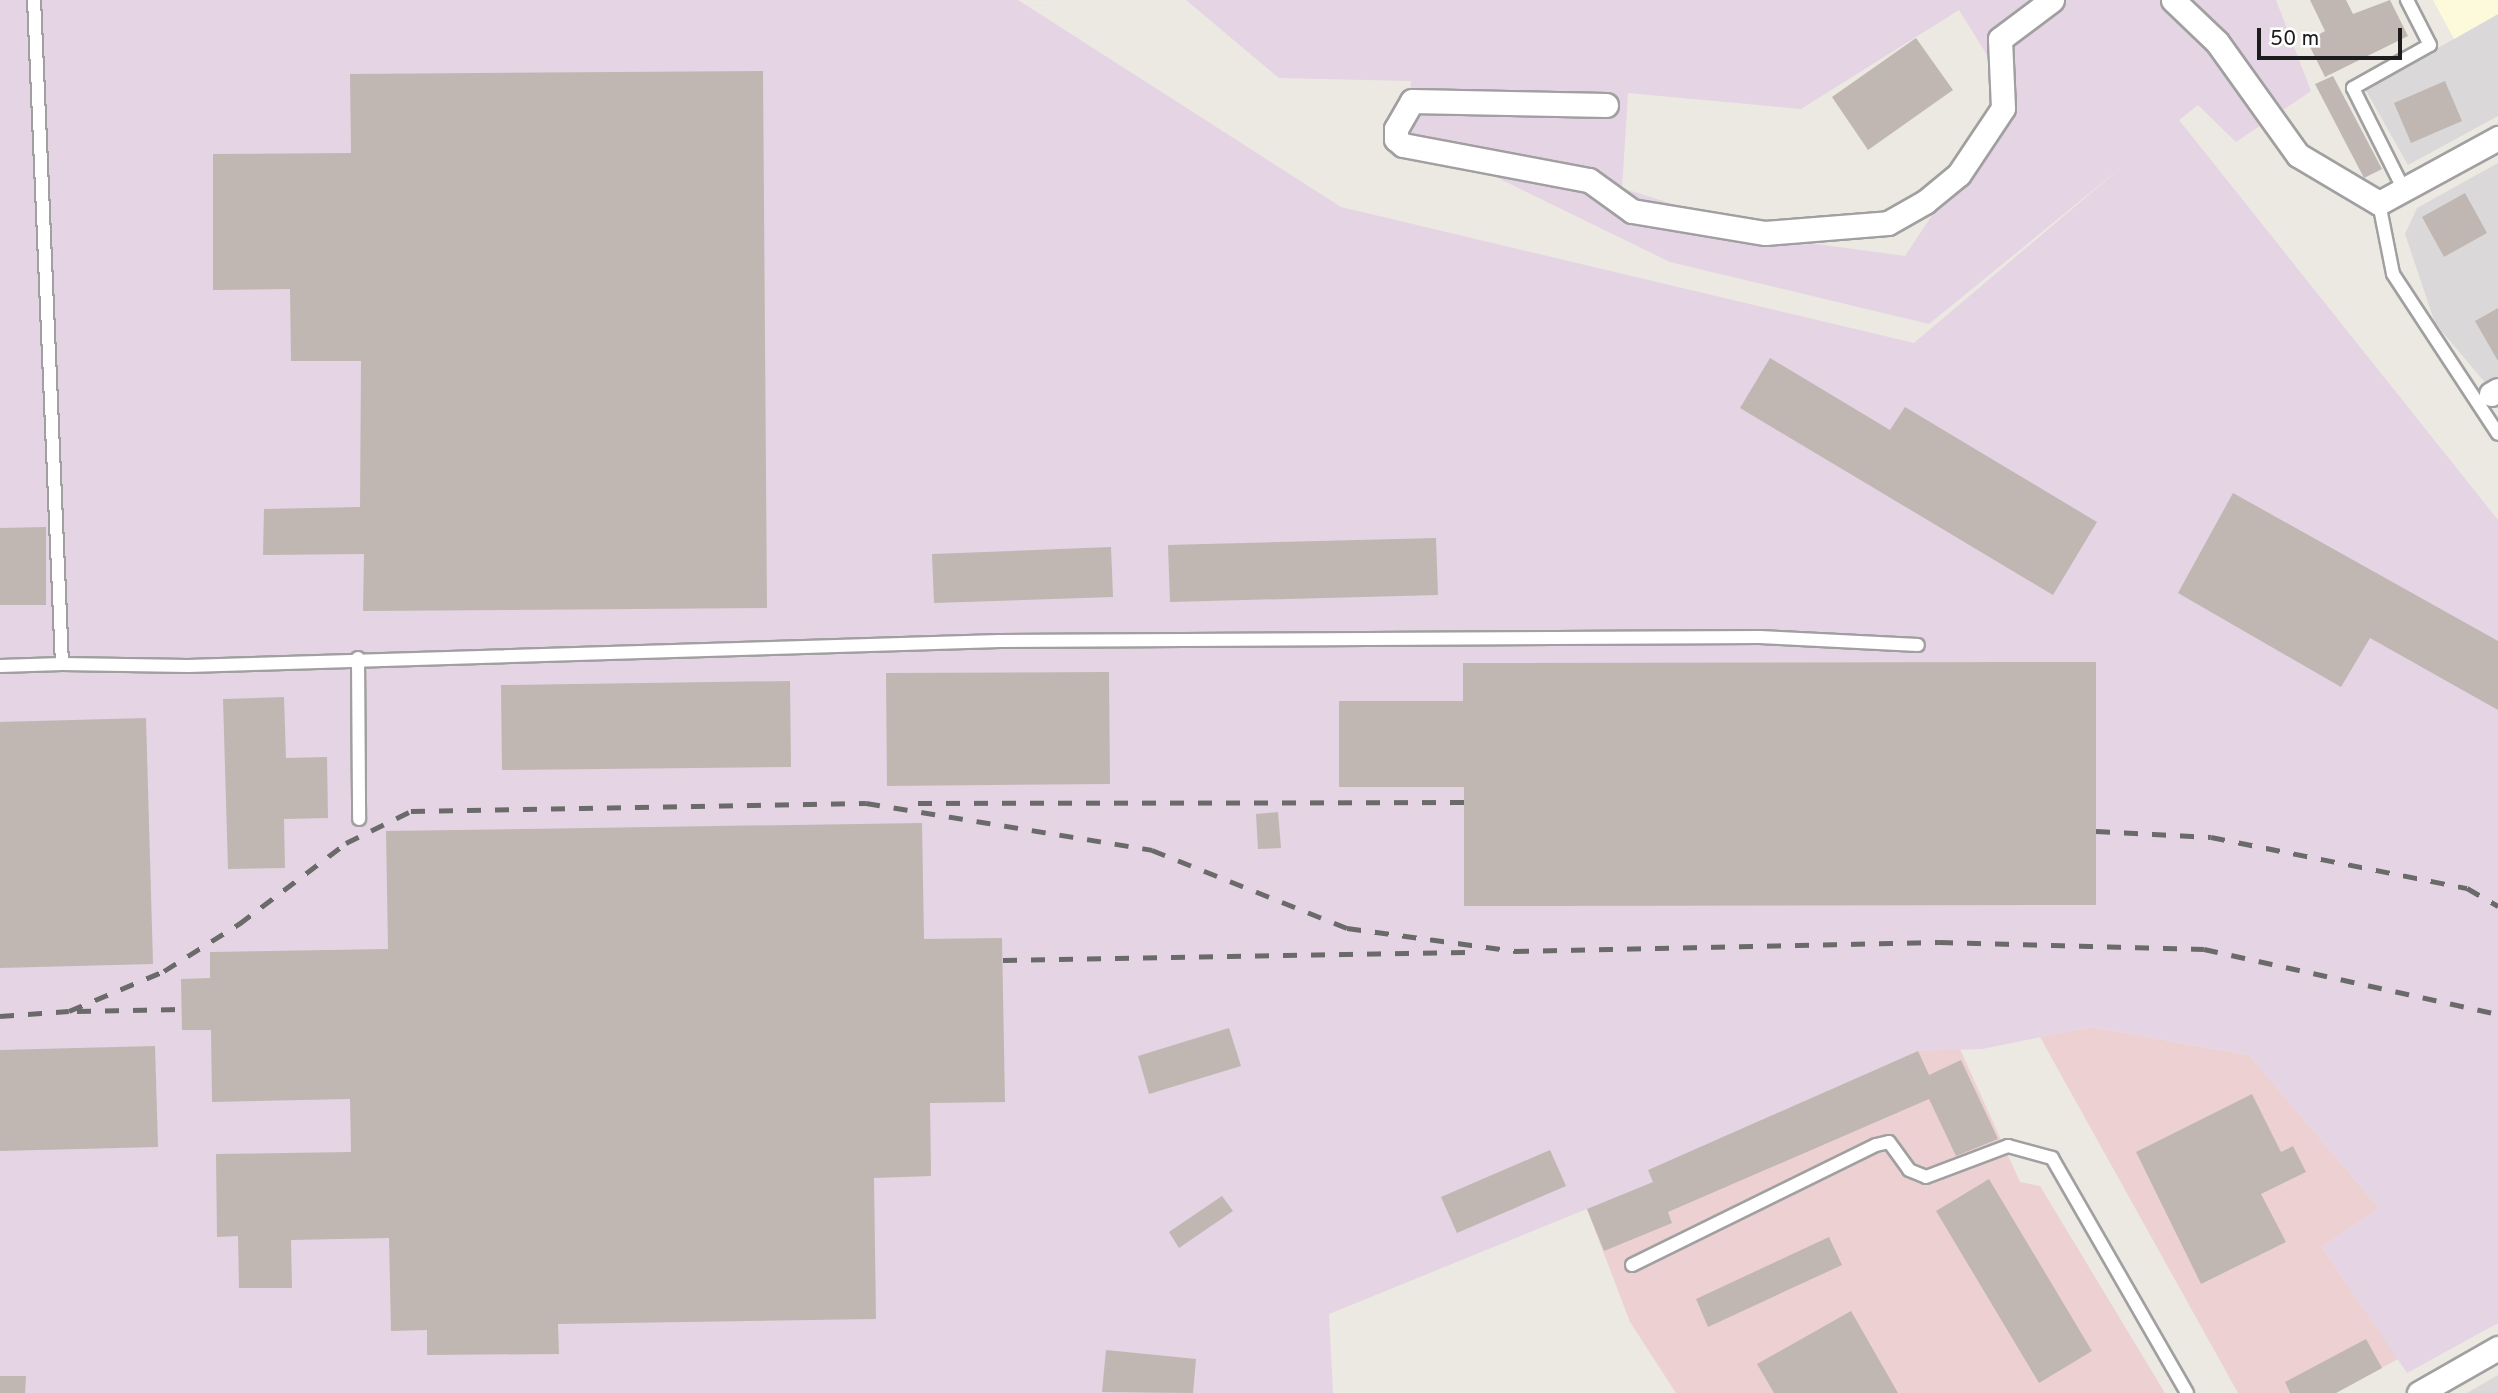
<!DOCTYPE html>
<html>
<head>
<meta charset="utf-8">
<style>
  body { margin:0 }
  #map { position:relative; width:2498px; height:1393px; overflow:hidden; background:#ece8e2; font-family:Overpass,sans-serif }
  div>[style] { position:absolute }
  .residential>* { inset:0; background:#dad8d9 }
  .commercial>* { inset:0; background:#edd1d2 }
  .industrial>* { inset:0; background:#e5d4e3 }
  .education>* { inset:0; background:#fdfadb }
  .building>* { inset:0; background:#c0b7b2 }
  .roads { filter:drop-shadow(2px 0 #a0a0a0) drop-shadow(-2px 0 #a0a0a0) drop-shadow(0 2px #a0a0a0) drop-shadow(0 -2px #a0a0a0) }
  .lane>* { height:12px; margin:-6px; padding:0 6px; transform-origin:6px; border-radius:6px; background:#fff }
  .street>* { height:23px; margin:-11.5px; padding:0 11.5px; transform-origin:11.5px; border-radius:11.5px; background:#fff }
  .rail>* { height:5px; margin-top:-2.5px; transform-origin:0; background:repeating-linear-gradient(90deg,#6a6a6a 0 14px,transparent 0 28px) }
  span { translate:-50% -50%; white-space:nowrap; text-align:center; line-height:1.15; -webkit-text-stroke:6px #fff; paint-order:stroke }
  .scale { position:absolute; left:2257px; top:28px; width:145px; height:32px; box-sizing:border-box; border:4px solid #1c1c1c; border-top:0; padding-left:9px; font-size:21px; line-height:24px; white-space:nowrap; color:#1c1c1c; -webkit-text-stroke:5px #fff; paint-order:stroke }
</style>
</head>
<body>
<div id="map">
  <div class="residential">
    <div style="clip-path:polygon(2498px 14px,2498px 116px,2408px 165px,2365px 89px)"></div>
    <div style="clip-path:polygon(2498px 163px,2498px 398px,2435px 323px,2405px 234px,2417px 208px)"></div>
    <div style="clip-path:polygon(2498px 1375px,2498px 1393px,2467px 1393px)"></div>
  </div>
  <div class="commercial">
    <div style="clip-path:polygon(2091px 1027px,2249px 1055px,2379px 1208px,2322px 1247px,2398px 1359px,2336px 1393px,2238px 1393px,2040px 1037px)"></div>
    <div style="clip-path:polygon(1960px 1049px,2020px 1182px,2040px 1186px,2165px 1393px,1676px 1393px,1630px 1322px,1587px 1209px,1652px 1182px,1648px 1170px,1918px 1051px)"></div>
  </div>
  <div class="industrial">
    <div style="clip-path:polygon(evenodd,0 0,1018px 0,1341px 207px,1914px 343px,2124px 165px,1929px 324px,1670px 262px,1408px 134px,1411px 81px,1279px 78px,1186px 0,2276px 0,2311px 91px,2236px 142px,2198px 105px,2179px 120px,2498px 520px,2498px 1323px,2407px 1373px,2322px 1247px,2379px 1208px,2249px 1055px,2091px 1027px,1982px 1049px,1918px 1051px,1648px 1170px,1653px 1182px,1329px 1314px,1333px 1393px,0 1393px,0 0,1959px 10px,2012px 95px,1905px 256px,1787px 240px,1622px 188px,1628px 93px,1801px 109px,1959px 10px)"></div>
  </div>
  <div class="education">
    <div style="clip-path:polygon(2433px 0,2498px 0,2498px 14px,2454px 39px)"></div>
  </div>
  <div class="building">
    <div style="clip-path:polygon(2310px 0,2346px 0,2353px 14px,2390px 0,2408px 36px,2325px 77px,2307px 41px,2325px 31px)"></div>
    <div style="clip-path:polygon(1916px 38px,1953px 90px,1868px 150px,1832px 97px)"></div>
    <div style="clip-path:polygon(763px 71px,767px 608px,363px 611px,364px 554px,263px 555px,264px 509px,360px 507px,361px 361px,291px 361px,290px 289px,213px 290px,213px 154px,351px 153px,350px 74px)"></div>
    <div style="clip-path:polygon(2333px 76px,2382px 169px,2364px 178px,2315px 84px)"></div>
    <div style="clip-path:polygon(2445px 81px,2462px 121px,2411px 143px,2394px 103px)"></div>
    <div style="clip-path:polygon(2465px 193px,2487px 233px,2444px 257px,2422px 217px)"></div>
    <div style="clip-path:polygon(2498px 308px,2498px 361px,2475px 321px)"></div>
    <div style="clip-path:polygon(1770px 358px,1890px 430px,1905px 407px,2097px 522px,2053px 595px,1740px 408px)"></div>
    <div style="clip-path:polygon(2233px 493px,2498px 641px,2498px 710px,2370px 638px,2341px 687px,2178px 593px)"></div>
    <div style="clip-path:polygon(46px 527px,46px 605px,0 605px,0 528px)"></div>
    <div style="clip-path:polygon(1436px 538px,1438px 595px,1170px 602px,1168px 545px)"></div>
    <div style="clip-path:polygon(1111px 547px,1113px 597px,934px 603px,932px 554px)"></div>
    <div style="clip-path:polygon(2096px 662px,2096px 905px,1464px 906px,1464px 787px,1339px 787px,1339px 701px,1463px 701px,1463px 663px)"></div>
    <div style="clip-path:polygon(1109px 672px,1110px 784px,887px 786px,886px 673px)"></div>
    <div style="clip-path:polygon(790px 681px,791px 767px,502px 770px,501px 685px)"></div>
    <div style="clip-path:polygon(284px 697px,286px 758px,327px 757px,328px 818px,284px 819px,285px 868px,228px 869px,223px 699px)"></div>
    <div style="clip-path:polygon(146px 718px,153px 964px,0 968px,0 722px)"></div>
    <div style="clip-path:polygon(1278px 812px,1281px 848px,1258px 849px,1256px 814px)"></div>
    <div style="clip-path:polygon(922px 823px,924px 939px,1002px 938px,1005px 1102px,930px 1103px,931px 1176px,874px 1178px,876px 1319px,558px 1324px,559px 1354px,427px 1355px,427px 1330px,391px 1331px,389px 1238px,291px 1240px,292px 1288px,239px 1288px,238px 1236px,217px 1237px,216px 1154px,351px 1152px,350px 1099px,212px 1102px,211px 1030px,182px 1030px,181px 979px,210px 978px,210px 952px,388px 949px,386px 831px)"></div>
    <div style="clip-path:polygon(1229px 1028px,1241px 1066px,1149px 1094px,1138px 1056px)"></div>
    <div style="clip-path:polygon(155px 1046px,158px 1147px,0 1151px,0 1050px)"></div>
    <div style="clip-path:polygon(1918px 1051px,1929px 1075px,1961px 1060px,1998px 1139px,1956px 1156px,1929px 1099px,1668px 1212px,1672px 1223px,1604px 1251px,1587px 1209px,1653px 1182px,1648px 1170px)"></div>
    <div style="clip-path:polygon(2252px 1094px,2281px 1152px,2293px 1146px,2306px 1172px,2261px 1194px,2286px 1242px,2201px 1284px,2136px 1152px)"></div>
    <div style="clip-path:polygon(1550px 1150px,1566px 1186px,1457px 1233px,1441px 1197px)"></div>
    <div style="clip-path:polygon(1989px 1179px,2092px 1351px,2039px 1383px,1936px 1211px)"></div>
    <div style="clip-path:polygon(1222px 1196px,1233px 1211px,1179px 1248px,1169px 1232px)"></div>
    <div style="clip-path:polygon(1829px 1237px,1842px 1265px,1708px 1327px,1696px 1299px)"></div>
    <div style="clip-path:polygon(1851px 1311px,1898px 1393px,1774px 1393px,1757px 1364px)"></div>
    <div style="clip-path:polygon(2366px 1339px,2382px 1368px,2336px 1393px,2290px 1393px,2285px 1382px)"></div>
    <div style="clip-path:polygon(1106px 1350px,1196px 1359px,1193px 1393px,1102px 1392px)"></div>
    <div style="clip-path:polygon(0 1376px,26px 1376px,25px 1393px,0 1393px)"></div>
  </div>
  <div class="roads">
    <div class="lane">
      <div style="left:2404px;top:190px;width:114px;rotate:-116.6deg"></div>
      <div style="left:2353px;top:88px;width:88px;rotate:-29.2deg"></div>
      <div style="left:2430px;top:45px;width:51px;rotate:-117.1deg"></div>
      <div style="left:2379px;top:203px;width:72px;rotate:78.8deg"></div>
      <div style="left:2393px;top:274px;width:191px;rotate:56.7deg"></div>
      <div style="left:358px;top:658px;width:161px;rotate:89.6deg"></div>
      <div style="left:62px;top:664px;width:126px;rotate:0.9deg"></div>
      <div style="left:188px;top:666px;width:812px;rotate:-1.76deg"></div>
      <div style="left:1000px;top:641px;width:760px;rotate:-0.3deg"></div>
      <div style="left:1760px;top:637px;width:158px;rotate:2.9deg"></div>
      <div style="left:0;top:666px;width:62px;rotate:-1.8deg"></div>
      <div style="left:62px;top:664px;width:665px;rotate:-92.41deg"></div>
      <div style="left:1632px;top:1265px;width:272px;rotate:-26.2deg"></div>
      <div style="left:1876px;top:1145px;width:13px;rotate:-13deg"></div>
      <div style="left:1889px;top:1142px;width:34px;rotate:54deg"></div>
      <div style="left:1909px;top:1170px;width:18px;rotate:22deg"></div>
      <div style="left:1926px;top:1177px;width:88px;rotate:-20.7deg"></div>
      <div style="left:2008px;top:1146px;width:46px;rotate:15.3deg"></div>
      <div style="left:2052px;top:1158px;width:271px;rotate:60.1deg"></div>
    </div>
    <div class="street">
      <div style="left:2173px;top:0;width:61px;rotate:43.7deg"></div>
      <div style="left:2217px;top:42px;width:139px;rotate:54.4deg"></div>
      <div style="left:2298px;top:155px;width:94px;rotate:30.7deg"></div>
      <div style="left:2379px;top:203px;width:136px;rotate:-28.6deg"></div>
      <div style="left:1606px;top:105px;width:194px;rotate:-178.8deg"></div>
      <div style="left:1412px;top:101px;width:32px;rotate:120deg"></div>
      <div style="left:1396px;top:129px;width:10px;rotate:90deg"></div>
      <div style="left:1396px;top:139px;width:9px;rotate:41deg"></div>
      <div style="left:1403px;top:145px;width:189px;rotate:10.7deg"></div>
      <div style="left:1589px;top:180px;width:53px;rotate:35.8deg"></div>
      <div style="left:1632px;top:211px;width:135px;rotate:9.4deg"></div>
      <div style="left:1765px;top:233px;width:123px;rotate:-4.6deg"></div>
      <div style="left:1888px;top:223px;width:43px;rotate:-29.6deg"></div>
      <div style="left:1925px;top:202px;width:44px;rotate:-39.5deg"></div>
      <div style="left:1959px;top:174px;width:79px;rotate:-56.3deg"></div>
      <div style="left:2003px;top:108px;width:69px;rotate:-92.5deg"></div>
      <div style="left:2000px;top:39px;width:65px;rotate:-36.9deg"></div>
      <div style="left:2491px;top:394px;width:8px;rotate:-30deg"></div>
      <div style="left:2419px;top:1393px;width:91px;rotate:-29.7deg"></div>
    </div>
  </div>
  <div class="rail">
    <div style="left:918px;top:803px;width:546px;rotate:-0.1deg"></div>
    <div style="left:2096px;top:831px;width:115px;rotate:3deg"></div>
    <div style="left:2211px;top:837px;width:261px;rotate:11.3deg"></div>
    <div style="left:2467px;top:888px;width:36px;rotate:30deg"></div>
    <div style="left:1003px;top:960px;width:463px;rotate:-1deg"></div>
    <div style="left:77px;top:1011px;width:105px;rotate:-1.1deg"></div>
    <div style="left:0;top:1016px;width:69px;rotate:-4.1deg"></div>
    <div style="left:69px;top:1011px;width:103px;rotate:-22.8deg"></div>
    <div style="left:164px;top:971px;width:89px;rotate:-32.1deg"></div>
    <div style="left:239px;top:924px;width:134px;rotate:-37.1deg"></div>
    <div style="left:346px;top:843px;width:72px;rotate:-26.2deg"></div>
    <div style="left:411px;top:811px;width:455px;rotate:-1deg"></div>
    <div style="left:866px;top:803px;width:290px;rotate:9.3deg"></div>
    <div style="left:1152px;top:850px;width:210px;rotate:21.8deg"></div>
    <div style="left:1347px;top:928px;width:170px;rotate:7.8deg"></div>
    <div style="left:1515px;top:951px;width:424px;rotate:-1.2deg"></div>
    <div style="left:1939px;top:942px;width:265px;rotate:1.5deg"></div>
    <div style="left:2204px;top:949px;width:301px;rotate:12.5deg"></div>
  </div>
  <div class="scale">50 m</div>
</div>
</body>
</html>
